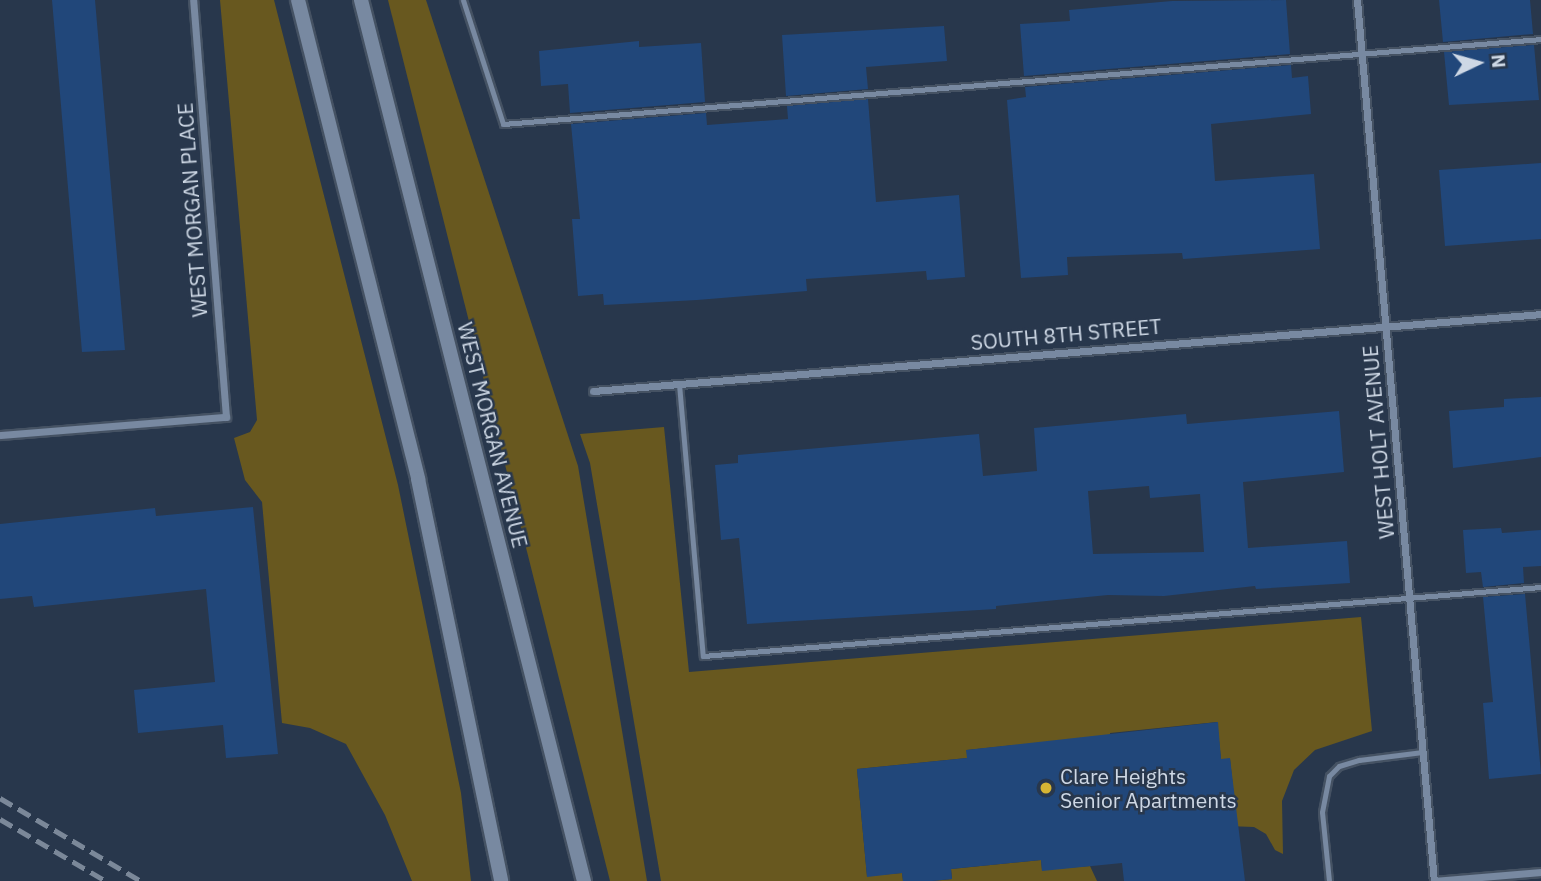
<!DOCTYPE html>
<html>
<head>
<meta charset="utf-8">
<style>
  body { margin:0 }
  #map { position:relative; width:1541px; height:881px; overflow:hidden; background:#28374c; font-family:"IBM Plex Sans",sans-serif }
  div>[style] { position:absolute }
  .green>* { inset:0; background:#68581f }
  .building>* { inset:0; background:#21477a }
  .roads { filter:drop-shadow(2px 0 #455263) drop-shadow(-2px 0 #455263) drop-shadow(0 2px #455263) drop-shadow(0 -2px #455263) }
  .lane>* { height:5px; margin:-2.5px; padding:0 2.5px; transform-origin:2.5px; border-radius:2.5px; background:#7889a1 }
  .street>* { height:7px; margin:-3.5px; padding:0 3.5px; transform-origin:3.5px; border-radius:3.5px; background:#7889a1 }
  .secondary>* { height:14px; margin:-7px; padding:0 7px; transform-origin:7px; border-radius:7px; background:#7889a1 }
  .rail>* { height:5px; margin-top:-2.5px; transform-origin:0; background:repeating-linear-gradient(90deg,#7b8899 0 14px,transparent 0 21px) }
  .dots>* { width:19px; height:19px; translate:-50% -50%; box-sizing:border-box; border:4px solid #28374c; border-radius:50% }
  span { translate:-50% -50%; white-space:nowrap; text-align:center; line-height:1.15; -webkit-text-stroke:5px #28374c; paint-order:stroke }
  .street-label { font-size:21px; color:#ced8e5 }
  .poi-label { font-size:21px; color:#ced8e5 }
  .left { translate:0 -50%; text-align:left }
  .north { position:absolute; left:1443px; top:28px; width:70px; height:70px; -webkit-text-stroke:5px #28374c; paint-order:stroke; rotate:85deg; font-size:19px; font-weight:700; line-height:28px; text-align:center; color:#ced8e5 }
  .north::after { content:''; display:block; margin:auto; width:24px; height:32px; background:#ced8e5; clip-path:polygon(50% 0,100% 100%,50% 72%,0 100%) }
</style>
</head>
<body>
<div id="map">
  <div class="green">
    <div style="clip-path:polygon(220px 0,274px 0,398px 485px,461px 793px,471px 881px,412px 881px,385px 815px,346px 744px,310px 728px,282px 723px,262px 502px,245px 480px,234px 438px,250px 432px,257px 420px)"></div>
    <div style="clip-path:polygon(388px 0,426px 0,578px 466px,647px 881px,610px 881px)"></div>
    <div style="clip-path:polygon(664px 427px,689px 672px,1361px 617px,1372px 731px,1315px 750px,1294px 770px,1282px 801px,1283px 854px,1275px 850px,1266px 834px,1254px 827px,1227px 826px,1235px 807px,1230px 759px,1221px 759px,1217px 722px,1110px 733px,1111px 746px,1015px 745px,967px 750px,967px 758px,857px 769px,867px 876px,902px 873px,903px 881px,661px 881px,590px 463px,580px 434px)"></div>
    <div style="clip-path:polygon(1041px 860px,1042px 870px,1090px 866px,1097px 881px,932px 881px,952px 879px,951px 869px)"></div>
  </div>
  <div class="building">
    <div style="clip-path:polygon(52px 0,95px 0,125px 350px,82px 352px)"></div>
    <div style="clip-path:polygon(1286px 0,1290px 54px,1024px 76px,1020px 24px,1070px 21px,1069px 10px,1172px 1px)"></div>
    <div style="clip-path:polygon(1439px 0,1530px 0,1533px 34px,1443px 42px)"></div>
    <div style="clip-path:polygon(944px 26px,947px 61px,866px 67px,868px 89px,786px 96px,782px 35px)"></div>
    <div style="clip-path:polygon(639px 41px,639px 47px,701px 43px,705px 102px,570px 113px,568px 84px,541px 86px,539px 51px)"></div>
    <div style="clip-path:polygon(1534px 45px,1539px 100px,1449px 105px,1444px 52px)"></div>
    <div style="clip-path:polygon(1291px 65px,1292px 78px,1308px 76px,1311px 114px,1211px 124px,1215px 181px,1314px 174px,1320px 249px,1183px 259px,1182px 253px,1067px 257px,1068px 275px,1021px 278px,1007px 100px,1026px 97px,1025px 87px)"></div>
    <div style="clip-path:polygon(868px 99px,876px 202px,959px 195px,965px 277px,927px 280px,926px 271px,806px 279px,807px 291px,697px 300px,604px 305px,603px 294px,578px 296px,572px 219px,580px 219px,571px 124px,706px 113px,707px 125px,788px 119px,787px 106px)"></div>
    <div style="clip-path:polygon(1541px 163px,1541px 239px,1445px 246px,1439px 170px)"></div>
    <div style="clip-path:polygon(1541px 397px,1541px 457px,1453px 468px,1449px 411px,1504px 407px,1504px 399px)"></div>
    <div style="clip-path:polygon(evenodd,1339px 411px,1344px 472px,1243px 482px,1248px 548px,1347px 541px,1350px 583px,1256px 589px,1255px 586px,1164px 596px,1108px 595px,996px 606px,996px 609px,747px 624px,739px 538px,721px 540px,715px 465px,738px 463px,738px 455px,979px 434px,983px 476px,1037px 471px,1034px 428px,1186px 414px,1187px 424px,1339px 411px,1149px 486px,1150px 498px,1200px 494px,1204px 552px,1093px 554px,1088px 491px,1149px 486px)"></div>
    <div style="clip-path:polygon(253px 507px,278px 754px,226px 758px,223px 725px,138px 733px,134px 690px,215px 682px,206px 589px,34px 607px,32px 596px,0 599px,0 524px,155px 508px,156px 516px)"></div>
    <div style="clip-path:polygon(1501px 528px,1502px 533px,1541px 530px,1541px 566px,1523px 567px,1524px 583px,1483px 587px,1481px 572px,1466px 573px,1463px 530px)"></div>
    <div style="clip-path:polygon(1525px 594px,1541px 774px,1489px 779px,1483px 703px,1493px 702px,1483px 597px)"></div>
    <div style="clip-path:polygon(1218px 722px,1221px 759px,1230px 758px,1245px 881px,1124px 881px,1122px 863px,1042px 871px,1041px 860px,951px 869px,952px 879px,932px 881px,903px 881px,902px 873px,867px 877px,857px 769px,967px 758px,966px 750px)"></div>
  </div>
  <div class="roads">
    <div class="lane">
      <div style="left:463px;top:0;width:130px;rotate:72.1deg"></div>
      <div style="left:503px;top:124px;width:1041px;rotate:-4.68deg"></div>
      <div style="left:679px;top:384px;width:273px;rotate:85deg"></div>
      <div style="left:703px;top:656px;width:841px;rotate:-4.71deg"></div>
      <div style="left:1329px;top:881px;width:69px;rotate:-95.8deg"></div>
      <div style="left:1322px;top:812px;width:37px;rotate:-79deg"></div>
      <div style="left:1329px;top:776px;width:14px;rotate:-45deg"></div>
      <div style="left:1339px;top:766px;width:21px;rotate:-17deg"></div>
      <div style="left:1359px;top:760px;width:64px;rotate:-7.1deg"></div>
    </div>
    <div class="street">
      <div style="left:1357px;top:0;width:884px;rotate:85.01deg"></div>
      <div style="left:593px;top:391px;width:951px;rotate:-4.64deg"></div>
      <div style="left:0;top:435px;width:227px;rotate:-4.6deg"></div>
      <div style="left:226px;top:417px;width:418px;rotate:-94.5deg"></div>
      <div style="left:1434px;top:881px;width:107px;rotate:-4.8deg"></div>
    </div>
    <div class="secondary">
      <div style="left:298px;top:0;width:494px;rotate:75.9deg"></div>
      <div style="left:418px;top:479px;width:410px;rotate:78.3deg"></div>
      <div style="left:361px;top:0;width:909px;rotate:75.8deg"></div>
    </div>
  </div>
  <div class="rail">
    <div style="left:0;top:798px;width:164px;rotate:30.5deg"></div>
    <div style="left:0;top:819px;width:123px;rotate:30.3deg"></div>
  </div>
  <div class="dots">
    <div style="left:1046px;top:788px;background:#d6b534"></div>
  </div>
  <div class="street-label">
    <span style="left:192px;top:210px;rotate:-94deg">WEST MORGAN PLACE</span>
    <span style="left:1066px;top:334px;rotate:-5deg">SOUTH 8TH STREET</span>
    <span style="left:493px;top:435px;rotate:76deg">WEST MORGAN AVENUE</span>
    <span style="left:1378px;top:442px;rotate:-95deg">WEST HOLT AVENUE</span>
  </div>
  <div class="poi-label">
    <span class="left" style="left:1060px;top:788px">Clare Heights<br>Senior Apartments</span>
  </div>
  <div class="north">N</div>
</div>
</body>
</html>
